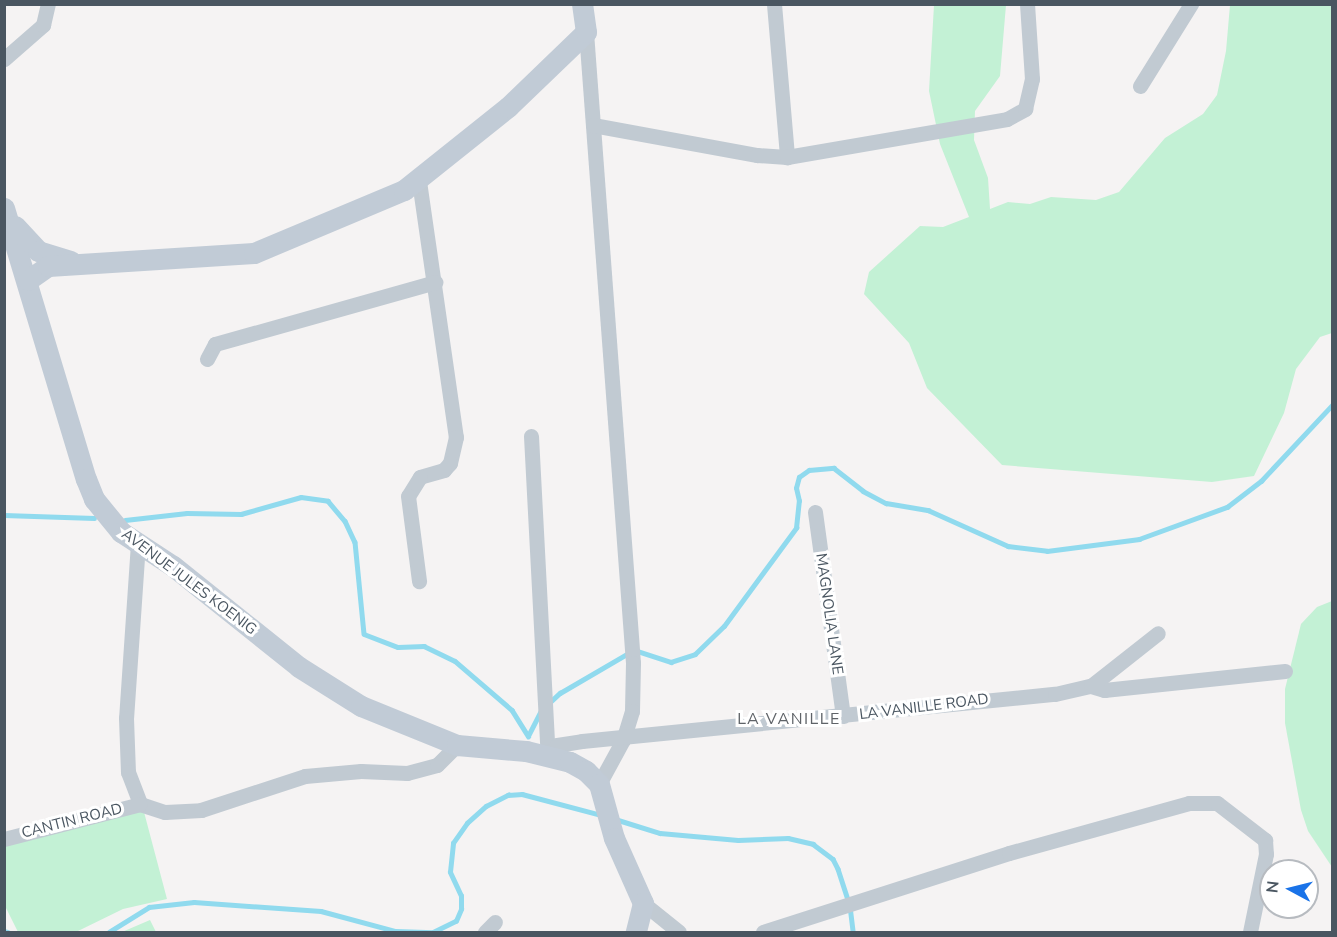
<!DOCTYPE html>
<html>
<head>
<meta charset="utf-8">
<style>
  body { margin:0 }
  #map { position:relative; width:1337px; height:937px; overflow:hidden; background:#f5f3f3; font-family:"Nunito Sans",sans-serif }
  div>[style] { position:absolute }
  .green>* { inset:0; background:#c3f1d5 }
  .stream>* { height:4.5px; margin:-2.25px; padding:0 2.25px; transform-origin:2.25px; border-radius:2.25px; background:#90daee }
  .street>* { height:15px; margin:-7.5px; padding:0 7.5px; transform-origin:7.5px; border-radius:7.5px; background:#c1cad2 }
  .secondary>* { height:21px; margin:-10.5px; padding:0 10.5px; transform-origin:10.5px; border-radius:10.5px; background:#c1cbd6 }
  span { translate:-50% -50%; white-space:nowrap; text-align:center; line-height:1.15; -webkit-text-stroke:6px #fff; paint-order:stroke }
  .street-label { font-size:15px; color:#4a5661 }
  .neighbourhood-label { font-size:16px; color:#5f6368; letter-spacing:1.5px }
  .frame { position:absolute; inset:0; border:6px solid #4a5661; pointer-events:none }
  .north { position:absolute; left:1259px; top:859px; width:60px; height:60px; box-sizing:border-box; background:#fff; border:2px solid #b7bbc0; border-radius:50%; rotate:277deg; font-size:16px; font-weight:700; line-height:24px; text-align:center; color:#4a5661 }
  .north::after { content:''; display:block; margin:auto; width:21px; height:27px; background:#1a73e8; clip-path:polygon(50% 0,100% 100%,50% 72%,0 100%) }
</style>
</head>
<body>
<div id="map">
  <div class="green">
    <div style="clip-path:polygon(934px 5px,1006px 5px,1000px 76px,975px 111px,974px 140px,988px 178px,990px 209px,1008px 202px,1030px 204px,1051px 197px,1096px 200px,1119px 192px,1165px 138px,1203px 114px,1217px 95px,1226px 51px,1230px 5px,1332px 5px,1332px 333px,1320px 337px,1296px 369px,1284px 413px,1254px 476px,1212px 482px,1002px 465px,927px 388px,909px 343px,864px 294px,869px 272px,920px 226px,943px 227px,969px 217px,940px 144px,929px 91px)"></div>
    <div style="clip-path:polygon(1332px 601px,1332px 867px,1308px 831px,1301px 810px,1285px 723px,1285px 689px,1301px 624px,1317px 607px)"></div>
    <div style="clip-path:polygon(126px 809px,144px 812px,167px 899px,123px 909px,76px 932px,18px 932px,5px 906px,5px 844px)"></div>
    <div style="clip-path:polygon(150px 920px,156px 932px,122px 932px)"></div>
  </div>
  <div class="stream">
    <div style="left:4px;top:515px;width:90px;rotate:1.9deg"></div>
    <div style="left:125px;top:520px;width:62px;rotate:-6.4deg"></div>
    <div style="left:187px;top:513px;width:54px;rotate:1.1deg"></div>
    <div style="left:241px;top:514px;width:62px;rotate:-15.8deg"></div>
    <div style="left:301px;top:497px;width:27px;rotate:8deg"></div>
    <div style="left:328px;top:501px;width:26px;rotate:50deg"></div>
    <div style="left:345px;top:521px;width:23px;rotate:65deg"></div>
    <div style="left:355px;top:542px;width:92px;rotate:84.4deg"></div>
    <div style="left:364px;top:634px;width:36px;rotate:21deg"></div>
    <div style="left:398px;top:647px;width:26px;rotate:-2deg"></div>
    <div style="left:424px;top:646px;width:34px;rotate:26deg"></div>
    <div style="left:455px;top:661px;width:75px;rotate:40.7deg"></div>
    <div style="left:512px;top:710px;width:31px;rotate:58deg"></div>
    <div style="left:548px;top:704px;width:16px;rotate:-43deg"></div>
    <div style="left:560px;top:693px;width:86px;rotate:-30.2deg"></div>
    <div style="left:634px;top:650px;width:39px;rotate:18deg"></div>
    <div style="left:671px;top:662px;width:25px;rotate:-18deg"></div>
    <div style="left:695px;top:654px;width:40px;rotate:-44deg"></div>
    <div style="left:724px;top:626px;width:122px;rotate:-53.7deg"></div>
    <div style="left:796px;top:528px;width:27px;rotate:-84deg"></div>
    <div style="left:799px;top:501px;width:13px;rotate:-103deg"></div>
    <div style="left:796px;top:488px;width:11px;rotate:-75deg"></div>
    <div style="left:799px;top:477px;width:12px;rotate:-35deg"></div>
    <div style="left:809px;top:470px;width:25px;rotate:-5deg"></div>
    <div style="left:834px;top:468px;width:37px;rotate:38deg"></div>
    <div style="left:863px;top:491px;width:26px;rotate:28deg"></div>
    <div style="left:886px;top:503px;width:43px;rotate:9.5deg"></div>
    <div style="left:928px;top:510px;width:88px;rotate:24.2deg"></div>
    <div style="left:1008px;top:546px;width:39px;rotate:7deg"></div>
    <div style="left:1047px;top:551px;width:93px;rotate:-7.4deg"></div>
    <div style="left:1139px;top:539px;width:94px;rotate:-20deg"></div>
    <div style="left:1227px;top:507px;width:43px;rotate:-37.4deg"></div>
    <div style="left:1261px;top:481px;width:104px;rotate:-46.9deg"></div>
    <div style="left:528px;top:736px;width:27px;rotate:-63deg"></div>
    <div style="left:615px;top:819px;width:47px;rotate:17.3deg"></div>
    <div style="left:660px;top:833px;width:78px;rotate:5.1deg"></div>
    <div style="left:738px;top:840px;width:50px;rotate:-2.3deg"></div>
    <div style="left:788px;top:838px;width:26px;rotate:13deg"></div>
    <div style="left:813px;top:844px;width:25px;rotate:37deg"></div>
    <div style="left:833px;top:859px;width:11px;rotate:63deg"></div>
    <div style="left:838px;top:869px;width:39px;rotate:72deg"></div>
    <div style="left:850px;top:906px;width:26px;rotate:83deg"></div>
    <div style="left:4px;top:931px;width:4px;rotate:14deg"></div>
    <div style="left:109px;top:932px;width:47px;rotate:-32deg"></div>
    <div style="left:149px;top:907px;width:45px;rotate:-6.3deg"></div>
    <div style="left:194px;top:902px;width:127px;rotate:4.1deg"></div>
    <div style="left:321px;top:911px;width:77px;rotate:15.1deg"></div>
    <div style="left:395px;top:931px;width:38px;rotate:2deg"></div>
    <div style="left:433px;top:932px;width:25px;rotate:-26deg"></div>
    <div style="left:456px;top:921px;width:13px;rotate:-67deg"></div>
    <div style="left:461px;top:909px;width:13px;rotate:-90deg"></div>
    <div style="left:461px;top:896px;width:26px;rotate:-115deg"></div>
    <div style="left:450px;top:872px;width:29px;rotate:-84deg"></div>
    <div style="left:453px;top:843px;width:24px;rotate:-55deg"></div>
    <div style="left:467px;top:823px;width:25px;rotate:-42deg"></div>
    <div style="left:486px;top:806px;width:25px;rotate:-27deg"></div>
    <div style="left:508px;top:795px;width:14px;rotate:-4deg"></div>
    <div style="left:522px;top:794px;width:82px;rotate:14.9deg"></div>
  </div>
  <div class="street">
    <div style="left:774px;top:4px;width:154px;rotate:85.1deg"></div>
    <div style="left:586px;top:32px;width:633px;rotate:85.74deg"></div>
    <div style="left:633px;top:663px;width:48px;rotate:91.2deg"></div>
    <div style="left:632px;top:711px;width:30px;rotate:107deg"></div>
    <div style="left:623px;top:740px;width:50px;rotate:118.6deg"></div>
    <div style="left:4px;top:59px;width:52px;rotate:-41.1deg"></div>
    <div style="left:43px;top:25px;width:22px;rotate:-77deg"></div>
    <div style="left:1140px;top:86px;width:97px;rotate:-58.1deg"></div>
    <div style="left:593px;top:125px;width:167px;rotate:10.4deg"></div>
    <div style="left:757px;top:155px;width:30px;rotate:4deg"></div>
    <div style="left:787px;top:157px;width:223px;rotate:-9.8deg"></div>
    <div style="left:1007px;top:119px;width:21px;rotate:-29deg"></div>
    <div style="left:1025px;top:109px;width:31px;rotate:-77deg"></div>
    <div style="left:1032px;top:79px;width:75px;rotate:-93.8deg"></div>
    <div style="left:419px;top:181px;width:259px;rotate:81.8deg"></div>
    <div style="left:456px;top:437px;width:27px;rotate:103deg"></div>
    <div style="left:450px;top:463px;width:9px;rotate:131deg"></div>
    <div style="left:444px;top:470px;width:25px;rotate:164deg"></div>
    <div style="left:420px;top:477px;width:22px;rotate:122deg"></div>
    <div style="left:408px;top:496px;width:86px;rotate:82.6deg"></div>
    <div style="left:207px;top:359px;width:17px;rotate:-62deg"></div>
    <div style="left:215px;top:344px;width:229px;rotate:-15.7deg"></div>
    <div style="left:531px;top:436px;width:321px;rotate:87deg"></div>
    <div style="left:815px;top:512px;width:206px;rotate:82.2deg"></div>
    <div style="left:138px;top:543px;width:175px;rotate:93.9deg"></div>
    <div style="left:126px;top:718px;width:54px;rotate:87.9deg"></div>
    <div style="left:128px;top:772px;width:34px;rotate:69deg"></div>
    <div style="left:140px;top:804px;width:26px;rotate:18deg"></div>
    <div style="left:165px;top:812px;width:36px;rotate:-3deg"></div>
    <div style="left:201px;top:810px;width:109px;rotate:-18.1deg"></div>
    <div style="left:305px;top:776px;width:56px;rotate:-5.1deg"></div>
    <div style="left:361px;top:771px;width:46px;rotate:2.5deg"></div>
    <div style="left:407px;top:773px;width:31px;rotate:-15deg"></div>
    <div style="left:437px;top:765px;width:28px;rotate:-45deg"></div>
    <div style="left:1091px;top:686px;width:14px;rotate:17deg"></div>
    <div style="left:1104px;top:690px;width:182px;rotate:-6deg"></div>
    <div style="left:548px;top:757px;width:15px;rotate:-53deg"></div>
    <div style="left:557px;top:745px;width:25px;rotate:-9deg"></div>
    <div style="left:582px;top:741px;width:475px;rotate:-5.7deg"></div>
    <div style="left:1055px;top:694px;width:37px;rotate:-13deg"></div>
    <div style="left:1091px;top:686px;width:85px;rotate:-38.3deg"></div>
    <div style="left:4px;top:839px;width:140px;rotate:-14.4deg"></div>
    <div style="left:643px;top:903px;width:46px;rotate:38.9deg"></div>
    <div style="left:485px;top:932px;width:14px;rotate:-45deg"></div>
    <div style="left:763px;top:932px;width:258px;rotate:-17.8deg"></div>
    <div style="left:1009px;top:853px;width:187px;rotate:-15.5deg"></div>
    <div style="left:1189px;top:803px;width:28px"></div>
    <div style="left:1217px;top:803px;width:61px;rotate:37.6deg"></div>
    <div style="left:1265px;top:840px;width:14px;rotate:86deg"></div>
    <div style="left:1266px;top:854px;width:80px;rotate:101.6deg"></div>
  </div>
  <div class="secondary">
    <div style="left:4px;top:208px;width:283px;rotate:73.2deg"></div>
    <div style="left:86px;top:479px;width:22px;rotate:68deg"></div>
    <div style="left:94px;top:499px;width:43px;rotate:50.7deg"></div>
    <div style="left:121px;top:532px;width:62px;rotate:33.2deg"></div>
    <div style="left:173px;top:566px;width:161px;rotate:38.7deg"></div>
    <div style="left:299px;top:667px;width:73px;rotate:32.2deg"></div>
    <div style="left:361px;top:706px;width:104px;rotate:22.1deg"></div>
    <div style="left:457px;top:745px;width:69px;rotate:5deg"></div>
    <div style="left:526px;top:751px;width:45px;rotate:14deg"></div>
    <div style="left:570px;top:762px;width:18px;rotate:29deg"></div>
    <div style="left:586px;top:771px;width:18px;rotate:45deg"></div>
    <div style="left:599px;top:784px;width:56px;rotate:74.5deg"></div>
    <div style="left:614px;top:838px;width:71px;rotate:66deg"></div>
    <div style="left:643px;top:903px;width:30px;rotate:104deg"></div>
    <div style="left:15px;top:226px;width:34px;rotate:47deg"></div>
    <div style="left:38px;top:251px;width:34px;rotate:17deg"></div>
    <div style="left:28px;top:280px;width:24px;rotate:-35deg"></div>
    <div style="left:48px;top:266px;width:206px;rotate:-3.6deg"></div>
    <div style="left:254px;top:253px;width:163px;rotate:-22.8deg"></div>
    <div style="left:404px;top:190px;width:133px;rotate:-38.6deg"></div>
    <div style="left:508px;top:107px;width:108px;rotate:-43.9deg"></div>
    <div style="left:586px;top:32px;width:28px;rotate:-98deg"></div>
  </div>
  <div class="street-label">
    <span style="left:189px;top:582px;rotate:37deg">AVENUE JULES KOENIG</span>
    <span style="left:829px;top:614px;rotate:82deg">MAGNOLIA LANE</span>
    <span style="left:924px;top:707px;rotate:-7deg">LA VANILLE ROAD</span>
    <span style="left:72px;top:821px;rotate:-14deg">CANTIN ROAD</span>
  </div>
  <div class="neighbourhood-label">
    <span style="left:789px;top:719px">LA VANILLE</span>
  </div>
  <div class="frame"></div>
  <div class="north">N</div>
</div>
</body>
</html>
